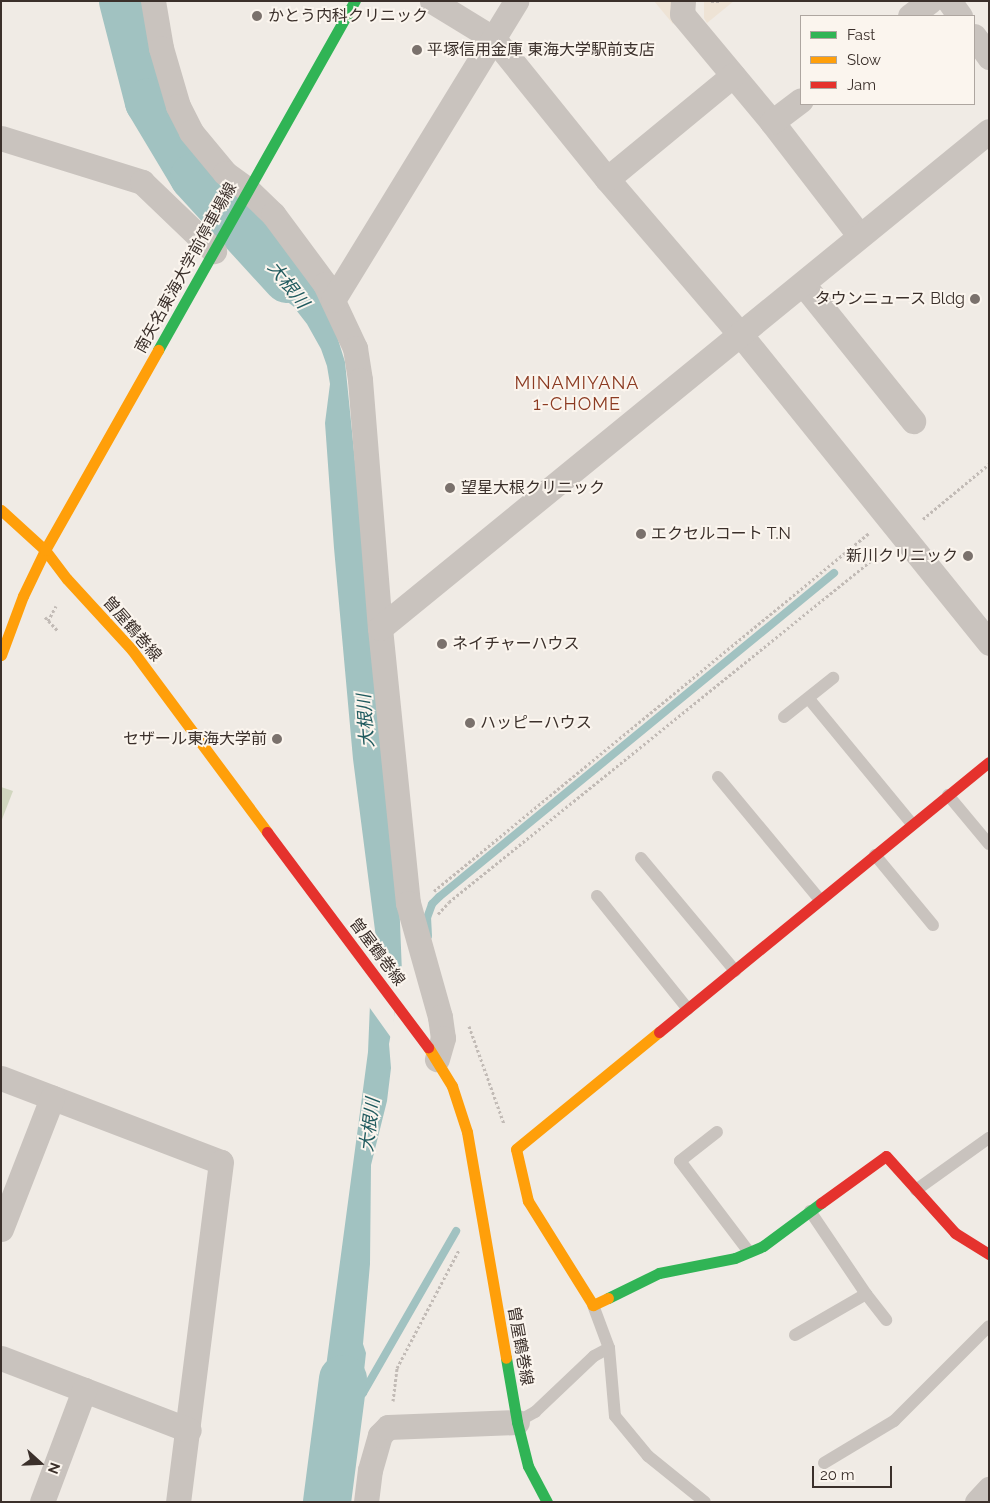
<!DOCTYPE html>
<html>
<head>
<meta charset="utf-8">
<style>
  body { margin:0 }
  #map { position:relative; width:990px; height:1503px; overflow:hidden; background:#f0ebe5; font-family:Raleway,"Noto Sans JP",sans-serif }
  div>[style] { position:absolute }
  .green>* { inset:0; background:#d1d6bf }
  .plaza>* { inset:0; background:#eee3d5 }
  .water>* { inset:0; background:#a1c2c1 }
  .pier>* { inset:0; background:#f0ebe5 }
  .stream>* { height:8px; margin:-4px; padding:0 4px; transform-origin:4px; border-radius:4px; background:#a1c2c1 }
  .river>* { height:48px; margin:-24px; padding:0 24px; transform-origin:24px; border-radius:24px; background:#a1c2c1 }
  .path>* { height:3px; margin-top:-1.5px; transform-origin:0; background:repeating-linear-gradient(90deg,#c2bbb6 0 2.5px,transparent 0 5px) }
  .lane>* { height:12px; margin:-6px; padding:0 6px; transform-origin:6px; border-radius:6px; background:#c9c3be }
  .street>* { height:25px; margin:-12.5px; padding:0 12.5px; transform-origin:12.5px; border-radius:12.5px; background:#c9c3be }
  .fast>* { height:11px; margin:-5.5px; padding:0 5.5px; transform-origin:5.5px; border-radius:5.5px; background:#30b455 }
  .slow>* { height:11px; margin:-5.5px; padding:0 5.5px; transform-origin:5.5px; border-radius:5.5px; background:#ff9f0a }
  .jam>* { height:11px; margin:-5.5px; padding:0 5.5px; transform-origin:5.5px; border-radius:5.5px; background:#e5322d }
  .dots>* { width:14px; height:14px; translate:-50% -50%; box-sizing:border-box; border:2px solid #fbf5ee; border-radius:50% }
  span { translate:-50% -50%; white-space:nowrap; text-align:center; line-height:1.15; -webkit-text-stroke:4px #fbf5ee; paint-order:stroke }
  .poi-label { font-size:16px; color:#3b302b }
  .left { translate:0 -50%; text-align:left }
  .right { translate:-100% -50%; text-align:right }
  .street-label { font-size:16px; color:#3b302b }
  .water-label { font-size:18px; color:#1f5a5e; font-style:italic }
  .neighbourhood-label { font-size:18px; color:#8c3b22; letter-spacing:1px }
  .frame { position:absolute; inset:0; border:2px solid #3b302b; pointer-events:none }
  .legend { position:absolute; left:800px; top:15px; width:175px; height:90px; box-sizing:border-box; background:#fbf5ee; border:1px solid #aea6a0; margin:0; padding:6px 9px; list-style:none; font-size:15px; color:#3b302b }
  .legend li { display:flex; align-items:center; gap:10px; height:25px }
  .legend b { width:25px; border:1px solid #aea6a0 }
  .north { position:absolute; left:15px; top:1438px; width:50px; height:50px; -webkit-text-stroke:4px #fbf5ee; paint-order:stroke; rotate:110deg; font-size:14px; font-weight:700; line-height:20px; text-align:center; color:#3b302b }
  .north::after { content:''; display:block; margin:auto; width:18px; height:22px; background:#3b302b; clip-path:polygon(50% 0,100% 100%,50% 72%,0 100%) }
  .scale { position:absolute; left:812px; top:1466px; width:80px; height:22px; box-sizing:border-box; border:2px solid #3b302b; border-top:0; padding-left:6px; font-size:15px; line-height:18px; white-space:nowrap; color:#3b302b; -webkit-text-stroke:4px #fbf5ee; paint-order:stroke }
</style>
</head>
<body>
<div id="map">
  <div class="green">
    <div style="clip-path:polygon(1px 787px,13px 791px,1px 822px)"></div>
  </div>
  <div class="plaza">
    <div style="clip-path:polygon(654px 1px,674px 1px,673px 24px)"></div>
    <div style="clip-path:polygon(704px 1px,734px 1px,707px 23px,704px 18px)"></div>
  </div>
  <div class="water">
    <div style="clip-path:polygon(110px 1px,138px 1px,142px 32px,154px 77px,170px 121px,184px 147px,200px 167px,196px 173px,202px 195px,257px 238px,265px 241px,299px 280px,313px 285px,332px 320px,345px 362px,399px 898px,402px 973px,389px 1044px,391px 1068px,387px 1101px,371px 1165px,370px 1264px,363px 1344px,366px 1353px,359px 1416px,354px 1429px,340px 1436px,333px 1449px,327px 1502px,308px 1502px,368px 1052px,370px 1004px,376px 938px,353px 759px,334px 548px,325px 423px,330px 384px,327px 366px,321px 349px,307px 324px,293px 306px,274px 292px,257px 268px,205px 217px,164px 172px,150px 146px,123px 75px)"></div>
  </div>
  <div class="pier">
    <div style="clip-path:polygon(206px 196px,240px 225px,261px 237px,246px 261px,197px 212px)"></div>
    <div style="clip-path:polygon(373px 933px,404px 976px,395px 1009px,392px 1039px,367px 1004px)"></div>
  </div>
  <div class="stream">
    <div style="left:428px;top:936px;width:18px;rotate:-93deg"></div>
    <div style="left:427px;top:918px;width:15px;rotate:-70deg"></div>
    <div style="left:432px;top:904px;width:10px;rotate:-45deg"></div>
    <div style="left:439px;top:897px;width:511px;rotate:-39.36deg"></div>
    <div style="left:355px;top:1401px;width:11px;rotate:-45deg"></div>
    <div style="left:363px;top:1393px;width:187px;rotate:-60.1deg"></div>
  </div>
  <div class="river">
    <div style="left:123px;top:1px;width:104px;rotate:75.6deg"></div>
    <div style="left:149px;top:102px;width:87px;rotate:59deg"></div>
    <div style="left:194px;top:177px;width:138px;rotate:47.6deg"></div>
    <div style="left:327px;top:1502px;width:124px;rotate:-82.6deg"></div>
  </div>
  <div class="path">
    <div style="left:711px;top:1px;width:9px"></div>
    <div style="left:923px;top:519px;width:86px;rotate:-39.8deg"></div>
    <div style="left:45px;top:617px;width:19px;rotate:47deg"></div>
    <div style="left:48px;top:621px;width:17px;rotate:-62deg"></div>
    <div style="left:434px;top:891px;width:563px;rotate:-39.45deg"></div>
    <div style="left:438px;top:914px;width:16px;rotate:-47deg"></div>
    <div style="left:449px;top:902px;width:558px;rotate:-38.96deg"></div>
    <div style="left:469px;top:1026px;width:104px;rotate:70.3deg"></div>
    <div style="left:393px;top:1401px;width:33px;rotate:-83deg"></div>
    <div style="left:397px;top:1368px;width:133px;rotate:-62.3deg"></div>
  </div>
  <div class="lane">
    <div style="left:809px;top:699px;width:162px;rotate:50.5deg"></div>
    <div style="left:784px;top:717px;width:63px;rotate:-38.5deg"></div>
    <div style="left:718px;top:777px;width:160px;rotate:50.3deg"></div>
    <div style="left:948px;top:795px;width:64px;rotate:50.1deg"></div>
    <div style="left:875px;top:855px;width:91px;rotate:50.4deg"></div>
    <div style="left:641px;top:858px;width:147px;rotate:50.2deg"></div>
    <div style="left:597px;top:896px;width:145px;rotate:51.2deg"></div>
    <div style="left:717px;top:1132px;width:47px;rotate:141.9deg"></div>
    <div style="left:680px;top:1161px;width:114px;rotate:52.8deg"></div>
    <div style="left:916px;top:1190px;width:90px;rotate:-35.5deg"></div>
    <div style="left:810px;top:1211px;width:100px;rotate:56deg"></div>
    <div style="left:866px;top:1294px;width:33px;rotate:52deg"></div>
    <div style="left:593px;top:1305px;width:46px;rotate:69.6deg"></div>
    <div style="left:609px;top:1348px;width:68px;rotate:85deg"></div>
    <div style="left:615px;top:1416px;width:52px;rotate:50.5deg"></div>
    <div style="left:648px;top:1456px;width:73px;rotate:38.9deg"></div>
    <div style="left:795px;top:1335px;width:82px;rotate:-30deg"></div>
    <div style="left:517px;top:1422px;width:21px;rotate:-29deg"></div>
    <div style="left:535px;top:1412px;width:81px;rotate:-43.5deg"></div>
    <div style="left:594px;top:1356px;width:17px;rotate:-28deg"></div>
    <div style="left:824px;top:1463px;width:82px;rotate:-31deg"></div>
    <div style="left:894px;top:1421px;width:134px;rotate:-45deg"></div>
  </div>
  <div class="street">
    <div style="left:153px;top:1px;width:48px;rotate:80.3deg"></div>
    <div style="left:161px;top:48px;width:60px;rotate:73.7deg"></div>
    <div style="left:178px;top:106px;width:29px;rotate:63deg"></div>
    <div style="left:191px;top:132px;width:53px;rotate:50.3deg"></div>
    <div style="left:225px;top:173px;width:29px;rotate:36deg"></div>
    <div style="left:248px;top:190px;width:35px;rotate:44deg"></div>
    <div style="left:273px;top:214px;width:87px;rotate:53.4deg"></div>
    <div style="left:325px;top:284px;width:71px;rotate:64.9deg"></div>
    <div style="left:355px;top:348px;width:32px;rotate:81deg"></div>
    <div style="left:360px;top:380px;width:249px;rotate:85.4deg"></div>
    <div style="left:380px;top:628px;width:276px;rotate:84.2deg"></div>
    <div style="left:408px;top:903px;width:118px;rotate:74.3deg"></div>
    <div style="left:440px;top:1017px;width:21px;rotate:82deg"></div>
    <div style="left:443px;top:1038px;width:22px;rotate:106deg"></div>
    <div style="left:432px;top:1px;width:73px;rotate:31.5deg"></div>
    <div style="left:494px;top:39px;width:180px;rotate:51.1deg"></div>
    <div style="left:607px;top:179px;width:204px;rotate:49.4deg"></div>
    <div style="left:740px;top:334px;width:397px;rotate:51.1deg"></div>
    <div style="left:683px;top:1px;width:13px;rotate:94deg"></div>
    <div style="left:682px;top:14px;width:141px;rotate:50.2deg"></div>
    <div style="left:772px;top:122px;width:143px;rotate:52.4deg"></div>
    <div style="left:949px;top:1px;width:19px;rotate:54deg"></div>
    <div style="left:910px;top:16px;width:25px;rotate:-37deg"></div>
    <div style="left:974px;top:36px;width:26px;rotate:54deg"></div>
    <div style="left:772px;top:122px;width:36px;rotate:-37deg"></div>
    <div style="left:1px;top:138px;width:148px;rotate:17.3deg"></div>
    <div style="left:142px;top:182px;width:100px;rotate:43.8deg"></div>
    <div style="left:607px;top:179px;width:163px;rotate:-39.5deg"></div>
    <div style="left:803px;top:284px;width:176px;rotate:51.2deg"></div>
    <div style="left:333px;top:300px;width:351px;rotate:-58.5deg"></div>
    <div style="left:380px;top:628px;width:786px;rotate:-39.22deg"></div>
    <div style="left:1px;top:1078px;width:235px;rotate:20.9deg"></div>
    <div style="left:221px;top:1162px;width:343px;rotate:97.2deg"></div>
    <div style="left:1px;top:1229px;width:141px;rotate:-68.7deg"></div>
    <div style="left:1px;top:1358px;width:201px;rotate:21deg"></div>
    <div style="left:42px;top:1502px;width:120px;rotate:-69.4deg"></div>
    <div style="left:366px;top:1502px;width:32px;rotate:-83deg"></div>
    <div style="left:370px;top:1470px;width:36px;rotate:-74deg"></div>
    <div style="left:380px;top:1435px;width:11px;rotate:-45deg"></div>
    <div style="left:388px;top:1427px;width:129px;rotate:-2.2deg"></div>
    <div style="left:977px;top:1502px;width:18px;rotate:-47deg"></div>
  </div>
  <div class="fast">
    <div style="left:158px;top:350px;width:401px;rotate:-60.6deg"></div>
    <div style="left:608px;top:1298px;width:57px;rotate:-26.1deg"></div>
    <div style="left:659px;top:1273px;width:77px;rotate:-11.2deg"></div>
    <div style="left:735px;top:1258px;width:30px;rotate:-23deg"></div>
    <div style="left:763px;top:1246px;width:72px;rotate:-36.6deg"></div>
    <div style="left:506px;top:1358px;width:65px;rotate:80.2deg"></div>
    <div style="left:517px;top:1422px;width:45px;rotate:76deg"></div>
    <div style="left:528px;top:1466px;width:41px;rotate:62.2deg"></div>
  </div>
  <div class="slow">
    <div style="left:1px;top:510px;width:59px;rotate:42.3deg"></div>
    <div style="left:45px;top:550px;width:36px;rotate:53deg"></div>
    <div style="left:67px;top:579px;width:96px;rotate:47.5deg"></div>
    <div style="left:132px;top:650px;width:227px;rotate:53.4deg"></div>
    <div style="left:1px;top:655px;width:63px;rotate:-69.6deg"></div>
    <div style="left:23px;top:596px;width:51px;rotate:-64.4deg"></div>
    <div style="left:45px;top:550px;width:230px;rotate:-60.5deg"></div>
    <div style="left:428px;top:1047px;width:46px;rotate:58.4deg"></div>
    <div style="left:452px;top:1086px;width:48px;rotate:71.9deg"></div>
    <div style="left:467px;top:1132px;width:229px;rotate:80.2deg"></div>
    <div style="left:608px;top:1298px;width:17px;rotate:155deg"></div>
    <div style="left:593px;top:1305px;width:123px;rotate:-122deg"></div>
    <div style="left:528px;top:1201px;width:53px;rotate:-103deg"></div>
    <div style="left:516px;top:1149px;width:185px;rotate:-39.3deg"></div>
  </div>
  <div class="jam">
    <div style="left:267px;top:832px;width:269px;rotate:53.2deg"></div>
    <div style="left:659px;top:1032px;width:426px;rotate:-39.3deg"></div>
    <div style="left:821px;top:1203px;width:80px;rotate:-35.9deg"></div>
    <div style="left:886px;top:1156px;width:103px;rotate:48.1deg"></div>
    <div style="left:955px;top:1233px;width:40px;rotate:32deg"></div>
  </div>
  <div class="dots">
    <div style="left:257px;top:16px;background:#7a716c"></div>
    <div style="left:417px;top:50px;background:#7a716c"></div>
    <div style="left:975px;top:299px;background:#7a716c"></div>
    <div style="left:450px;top:488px;background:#7a716c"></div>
    <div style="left:641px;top:534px;background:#7a716c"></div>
    <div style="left:968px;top:556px;background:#7a716c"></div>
    <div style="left:442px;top:644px;background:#7a716c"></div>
    <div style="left:470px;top:723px;background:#7a716c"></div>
    <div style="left:277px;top:739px;background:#7a716c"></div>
  </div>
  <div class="poi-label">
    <span class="left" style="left:268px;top:16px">かとう内科クリニック</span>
    <span class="left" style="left:427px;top:50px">平塚信用金庫 東海大学駅前支店</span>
    <span class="right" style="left:965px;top:299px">タウンニュース Bldg</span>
    <span class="left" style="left:461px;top:488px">望星大根クリニック</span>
    <span class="left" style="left:651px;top:534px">エクセルコート T.N</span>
    <span class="right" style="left:958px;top:556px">新川クリニック</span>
    <span class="left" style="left:452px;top:644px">ネイチャーハウス</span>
    <span class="left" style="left:480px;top:723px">ハッピーハウス</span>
    <span class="right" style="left:267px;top:739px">セザール東海大学前</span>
  </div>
  <div class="street-label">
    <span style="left:186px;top:268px;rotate:-61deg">南矢名東海大学前停車場線</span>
    <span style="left:132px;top:629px;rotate:49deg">曽屋鶴巻線</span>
    <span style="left:377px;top:952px;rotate:53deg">曽屋鶴巻線</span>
    <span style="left:520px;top:1346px;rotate:80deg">曽屋鶴巻線</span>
  </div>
  <div class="water-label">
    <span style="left:288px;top:285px;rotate:52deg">大根川</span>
    <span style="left:366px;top:721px;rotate:-94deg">大根川</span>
    <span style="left:370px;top:1125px;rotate:-83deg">大根川</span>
  </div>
  <div class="neighbourhood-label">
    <span style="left:577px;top:394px">MINAMIYANA<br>1-CHOME</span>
  </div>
  <div class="frame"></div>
  <ul class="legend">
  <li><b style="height:6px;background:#30b455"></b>Fast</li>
  <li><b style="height:6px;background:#ff9f0a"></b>Slow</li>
  <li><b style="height:6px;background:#e5322d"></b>Jam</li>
  </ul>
  <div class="north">N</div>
  <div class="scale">20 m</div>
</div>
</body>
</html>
